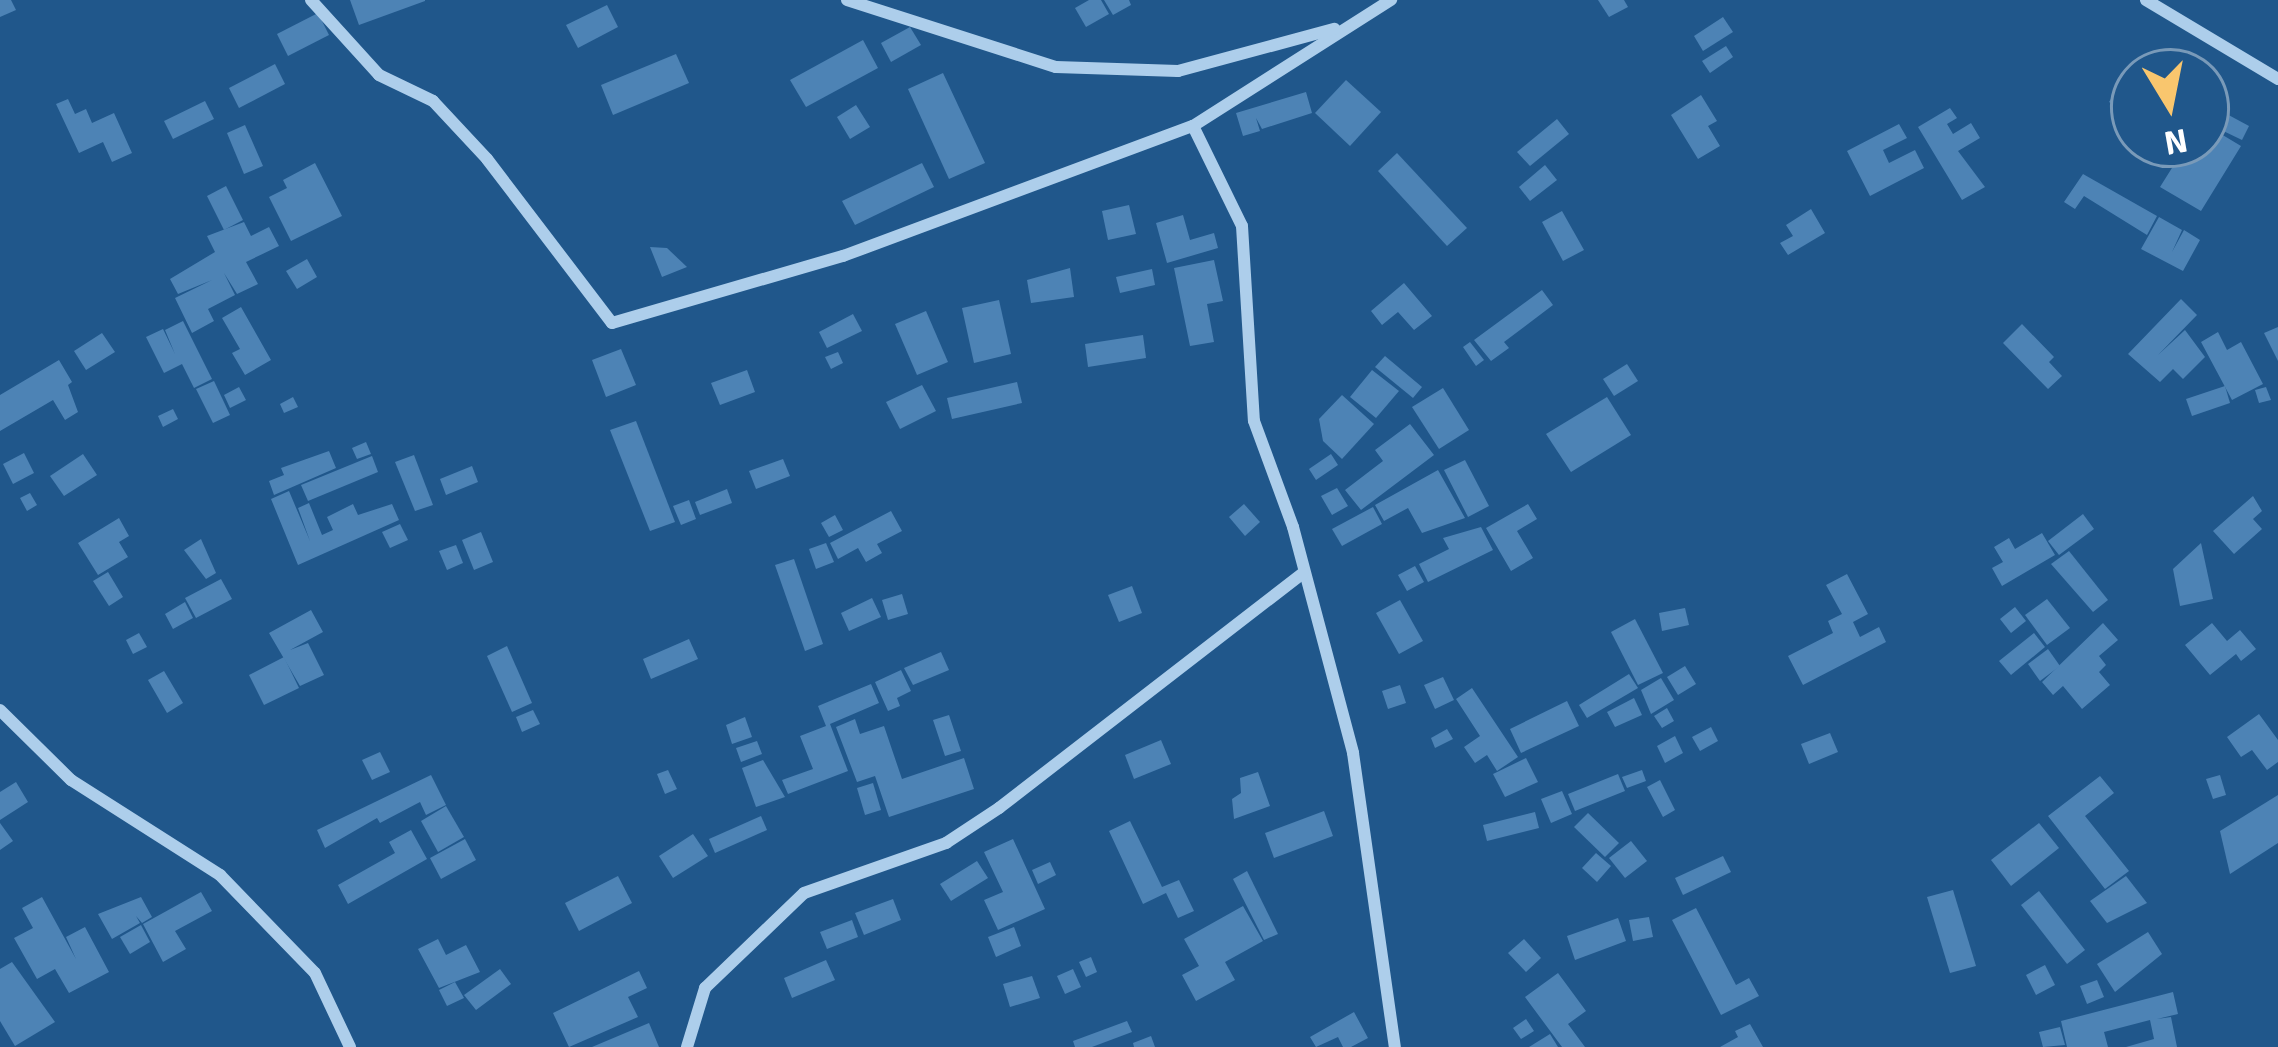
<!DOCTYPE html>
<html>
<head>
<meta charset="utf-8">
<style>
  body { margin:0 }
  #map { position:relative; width:2278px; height:1047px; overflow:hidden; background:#20578b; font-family:Signika,sans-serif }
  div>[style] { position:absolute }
  .building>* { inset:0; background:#4d83b5 }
  .street>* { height:12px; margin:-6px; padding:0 6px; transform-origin:6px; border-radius:6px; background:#adceeb }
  span { translate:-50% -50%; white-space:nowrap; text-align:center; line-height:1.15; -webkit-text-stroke:12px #20578b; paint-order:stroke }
  .north { position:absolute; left:2110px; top:48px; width:120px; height:120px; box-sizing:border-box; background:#20578b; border:3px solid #799ab9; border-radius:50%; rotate:170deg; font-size:33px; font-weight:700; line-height:48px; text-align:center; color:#fff }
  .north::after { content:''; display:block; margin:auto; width:42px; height:54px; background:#f9c66e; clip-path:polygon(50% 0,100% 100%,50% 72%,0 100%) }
</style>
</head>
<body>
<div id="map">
  <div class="building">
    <div style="clip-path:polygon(0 0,11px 0,16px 10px,0 17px)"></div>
    <div style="clip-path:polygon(350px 0,425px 0,425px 1px,359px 25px)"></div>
    <div style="clip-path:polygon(1089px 0,1101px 0,1109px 14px,1086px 27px,1075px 8px)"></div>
    <div style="clip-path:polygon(1104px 0,1129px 0,1131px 5px,1113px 15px)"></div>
    <div style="clip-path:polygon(1598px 0,1624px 0,1628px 7px,1609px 17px)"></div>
    <div style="clip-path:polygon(607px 5px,618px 27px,578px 48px,566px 25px)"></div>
    <div style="clip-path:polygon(318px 13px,329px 35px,288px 56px,277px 34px)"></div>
    <div style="clip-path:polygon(1723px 17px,1733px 32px,1703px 51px,1694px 36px)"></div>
    <div style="clip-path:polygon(910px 27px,921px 45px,891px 62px,881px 43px)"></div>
    <div style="clip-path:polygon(863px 40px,878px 68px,806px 107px,790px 80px)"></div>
    <div style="clip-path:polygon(1726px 46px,1733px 57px,1710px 73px,1702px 61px)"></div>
    <div style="clip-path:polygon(676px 54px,689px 83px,613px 115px,601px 85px)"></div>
    <div style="clip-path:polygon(275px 64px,285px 84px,239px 108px,229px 88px)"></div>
    <div style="clip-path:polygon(943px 73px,985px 163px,949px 179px,908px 89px)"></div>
    <div style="clip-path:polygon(1346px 80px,1381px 112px,1350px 146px,1315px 113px)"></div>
    <div style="clip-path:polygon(2118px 88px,2132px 97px,2124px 111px,2109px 102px)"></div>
    <div style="clip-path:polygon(1306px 92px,1312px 113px,1262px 129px,1256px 118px,1260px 131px,1243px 136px,1236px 113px)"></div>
    <div style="clip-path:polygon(1701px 95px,1717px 121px,1708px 126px,1720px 146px,1698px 159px,1671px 115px)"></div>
    <div style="clip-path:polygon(68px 99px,75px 114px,86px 109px,92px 123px,114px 113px,132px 153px,112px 162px,103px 142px,79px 153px,56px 104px)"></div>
    <div style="clip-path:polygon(205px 101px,214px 119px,173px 139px,164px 121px)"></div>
    <div style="clip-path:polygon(856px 105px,870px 127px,850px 139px,837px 117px)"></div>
    <div style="clip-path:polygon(1950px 108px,1957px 118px,1947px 124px,1953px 134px,1971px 123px,1980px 138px,1958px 151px,1985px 187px,1962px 200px,1918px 127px)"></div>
    <div style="clip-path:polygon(2223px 112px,2249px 126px,2242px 140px,2215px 127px)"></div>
    <div style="clip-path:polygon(1557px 119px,1569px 134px,1530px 166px,1517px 152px)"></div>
    <div style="clip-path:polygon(1899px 124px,1907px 138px,1883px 150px,1889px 163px,1915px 150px,1924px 168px,1870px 196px,1847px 151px)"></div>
    <div style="clip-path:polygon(245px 125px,263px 166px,244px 174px,227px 133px)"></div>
    <div style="clip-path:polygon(2206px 125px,2241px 146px,2201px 211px,2160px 187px,2187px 144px,2206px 144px)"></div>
    <div style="clip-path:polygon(1397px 153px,1467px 228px,1447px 246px,1378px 171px)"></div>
    <div style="clip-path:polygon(315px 163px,342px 216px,291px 241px,269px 197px,287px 188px,283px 180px)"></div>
    <div style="clip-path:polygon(922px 163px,934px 187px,855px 225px,842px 201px)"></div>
    <div style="clip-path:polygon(1545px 165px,1557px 180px,1530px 201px,1519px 187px)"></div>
    <div style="clip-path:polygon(2083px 174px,2157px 216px,2147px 235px,2084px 196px,2075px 209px,2064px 202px)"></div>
    <div style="clip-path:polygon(226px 186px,243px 220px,224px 230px,207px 196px)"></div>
    <div style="clip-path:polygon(1129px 205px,1136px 234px,1108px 240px,1102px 211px)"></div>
    <div style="clip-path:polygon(1811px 209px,1825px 233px,1788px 255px,1780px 243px,1793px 236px,1786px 225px)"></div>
    <div style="clip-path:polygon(1562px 211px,1584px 250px,1563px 261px,1542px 222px)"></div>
    <div style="clip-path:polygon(1183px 215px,1190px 240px,1214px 233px,1218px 248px,1167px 263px,1156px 223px)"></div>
    <div style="clip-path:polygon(2159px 217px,2182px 230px,2172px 252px,2184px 230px,2200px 240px,2183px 271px,2141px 249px)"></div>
    <div style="clip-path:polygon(244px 222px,251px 236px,269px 227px,279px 246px,246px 262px,258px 284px,237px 294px,224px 273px,235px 295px,208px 309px,214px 321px,192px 333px,175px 298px,212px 280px,178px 294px,170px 279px,215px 252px,207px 236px)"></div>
    <div style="clip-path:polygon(650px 247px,667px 248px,687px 267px,662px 277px)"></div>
    <div style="clip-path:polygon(307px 259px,317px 277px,297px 289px,286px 271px)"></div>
    <div style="clip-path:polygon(1214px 260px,1223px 301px,1207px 304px,1214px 342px,1190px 346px,1174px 268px)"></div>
    <div style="clip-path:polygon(1070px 268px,1074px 297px,1031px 303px,1027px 280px)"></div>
    <div style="clip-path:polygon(1152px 269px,1155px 285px,1120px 293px,1116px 277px)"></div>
    <div style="clip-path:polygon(1404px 283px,1432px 316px,1414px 330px,1398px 312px,1382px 325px,1371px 311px)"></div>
    <div style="clip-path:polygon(1542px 290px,1553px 305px,1504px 342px,1509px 348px,1491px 361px,1474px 340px)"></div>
    <div style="clip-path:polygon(2181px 299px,2197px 315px,2158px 355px,2185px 330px,2205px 357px,2183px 379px,2173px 369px,2160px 382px,2128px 354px)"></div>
    <div style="clip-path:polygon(999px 300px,1011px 354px,974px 363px,962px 308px)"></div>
    <div style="clip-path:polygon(241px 307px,271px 360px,245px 375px,232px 353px,240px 349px,222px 318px)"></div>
    <div style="clip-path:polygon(926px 311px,948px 362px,917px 375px,895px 324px)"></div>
    <div style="clip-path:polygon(853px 314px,862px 331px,827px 348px,819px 332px)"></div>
    <div style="clip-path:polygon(183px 321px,212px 379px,194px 388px,182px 364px,164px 373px,146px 337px,163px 329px,175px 354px,165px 330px)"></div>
    <div style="clip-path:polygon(2022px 324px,2054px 357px,2049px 362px,2062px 376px,2048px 389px,2003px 343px)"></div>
    <div style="clip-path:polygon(2278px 327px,2278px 361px,2264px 333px)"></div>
    <div style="clip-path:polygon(2218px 332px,2227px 350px,2241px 342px,2263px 384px,2232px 400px,2201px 342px)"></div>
    <div style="clip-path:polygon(102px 333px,115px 352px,86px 370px,74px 351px)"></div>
    <div style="clip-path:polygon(1143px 335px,1146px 358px,1088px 367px,1085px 344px)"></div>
    <div style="clip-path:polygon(1470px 342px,1484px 360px,1476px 366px,1463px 347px)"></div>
    <div style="clip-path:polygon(621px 349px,636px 385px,606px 397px,592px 360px)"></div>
    <div style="clip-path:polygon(838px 352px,843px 363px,831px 369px,825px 357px)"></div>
    <div style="clip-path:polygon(1385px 356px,1422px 387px,1413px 398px,1375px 367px)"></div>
    <div style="clip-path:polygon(59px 360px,72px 382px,68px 385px,78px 412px,65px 420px,53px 400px,0 431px,0 395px)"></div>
    <div style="clip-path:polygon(1627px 364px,1638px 381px,1614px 396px,1603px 379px)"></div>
    <div style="clip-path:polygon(747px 370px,755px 392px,720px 405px,711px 383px)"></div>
    <div style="clip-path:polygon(1372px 370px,1399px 391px,1376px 418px,1350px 397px)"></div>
    <div style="clip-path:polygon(214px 381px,230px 415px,213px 423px,196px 389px)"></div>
    <div style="clip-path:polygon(1017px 382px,1022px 403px,952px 419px,947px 398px)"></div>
    <div style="clip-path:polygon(922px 385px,936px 411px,900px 429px,886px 402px)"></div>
    <div style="clip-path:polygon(2225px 386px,2230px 403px,2192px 416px,2186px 399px)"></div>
    <div style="clip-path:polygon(239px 387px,246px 400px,230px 408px,224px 395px)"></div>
    <div style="clip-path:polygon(2266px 387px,2271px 400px,2259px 403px,2255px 390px)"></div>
    <div style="clip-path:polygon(1443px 388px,1469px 430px,1439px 449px,1412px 407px)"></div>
    <div style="clip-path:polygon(1342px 395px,1374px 424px,1342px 459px,1323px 441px,1319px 419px)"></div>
    <div style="clip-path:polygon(293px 397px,298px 407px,284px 413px,280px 404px)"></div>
    <div style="clip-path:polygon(1607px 397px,1631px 435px,1571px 472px,1546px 434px)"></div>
    <div style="clip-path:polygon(173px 409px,178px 419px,163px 427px,158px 416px)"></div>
    <div style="clip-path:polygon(636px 421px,675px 522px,650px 531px,610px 430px)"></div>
    <div style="clip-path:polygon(1410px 424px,1434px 455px,1361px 510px,1345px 490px,1383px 461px,1375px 450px)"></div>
    <div style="clip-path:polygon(366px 442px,371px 454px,357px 459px,352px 448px)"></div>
    <div style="clip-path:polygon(329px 451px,336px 468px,274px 495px,269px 481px,284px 475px,281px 468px)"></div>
    <div style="clip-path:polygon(24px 453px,34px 473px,13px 484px,3px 464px)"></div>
    <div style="clip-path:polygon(83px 454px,97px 475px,64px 496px,50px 476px)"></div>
    <div style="clip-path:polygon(1331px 454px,1338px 465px,1316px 480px,1309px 469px)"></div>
    <div style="clip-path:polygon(414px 455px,433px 505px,415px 511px,395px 462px)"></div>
    <div style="clip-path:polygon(372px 456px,378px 472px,308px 501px,301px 485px)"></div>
    <div style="clip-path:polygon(783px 459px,790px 476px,756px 489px,749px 471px)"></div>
    <div style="clip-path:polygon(1465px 460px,1489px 506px,1468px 517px,1444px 470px)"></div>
    <div style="clip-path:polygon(472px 466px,478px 482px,446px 495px,440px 479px)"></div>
    <div style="clip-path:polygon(1438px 470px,1465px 518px,1422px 533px,1408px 508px,1384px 521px,1375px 505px)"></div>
    <div style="clip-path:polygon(1337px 488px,1348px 506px,1332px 515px,1321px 496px)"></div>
    <div style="clip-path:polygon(727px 489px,732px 503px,700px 515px,695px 502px)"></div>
    <div style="clip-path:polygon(289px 491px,310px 541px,298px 508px,309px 503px,322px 535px,333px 530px,327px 517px,353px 504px,358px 515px,392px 504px,399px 520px,298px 565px,271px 499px)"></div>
    <div style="clip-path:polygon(30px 493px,37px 505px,27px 511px,20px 498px)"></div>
    <div style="clip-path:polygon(2253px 496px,2262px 511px,2253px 519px,2262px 529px,2234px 554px,2213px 531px)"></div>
    <div style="clip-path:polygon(689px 500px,696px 519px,681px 525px,673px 506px)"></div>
    <div style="clip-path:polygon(1244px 504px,1260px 522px,1245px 536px,1229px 517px)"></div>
    <div style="clip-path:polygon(1528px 504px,1537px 519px,1517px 531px,1533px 558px,1511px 571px,1486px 528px)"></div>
    <div style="clip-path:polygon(1373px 507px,1382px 524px,1342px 546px,1332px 529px)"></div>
    <div style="clip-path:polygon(891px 511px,902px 531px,877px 544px,882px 553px,866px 562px,858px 548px,838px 559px,830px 543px)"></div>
    <div style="clip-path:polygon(2083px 514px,2094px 529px,2059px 555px,2048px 541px)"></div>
    <div style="clip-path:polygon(835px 515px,843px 530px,829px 537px,821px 523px)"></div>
    <div style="clip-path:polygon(119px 518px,129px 536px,119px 542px,128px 557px,98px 575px,78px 543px)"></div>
    <div style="clip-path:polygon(400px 524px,408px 540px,390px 548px,382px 532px)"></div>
    <div style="clip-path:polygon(1481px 527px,1493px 550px,1428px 582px,1419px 564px,1449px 549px,1443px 538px)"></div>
    <div style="clip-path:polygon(481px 532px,493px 562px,474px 570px,462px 540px)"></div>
    <div style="clip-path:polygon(2042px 533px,2055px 555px,2002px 586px,1992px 568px,2003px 562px,1994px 547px,2009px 538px,2015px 549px)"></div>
    <div style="clip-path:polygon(201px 539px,216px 573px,206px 579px,184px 550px)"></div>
    <div style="clip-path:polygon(826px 543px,834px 562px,816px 569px,809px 549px)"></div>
    <div style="clip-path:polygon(2201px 543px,2213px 599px,2180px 606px,2173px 569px)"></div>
    <div style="clip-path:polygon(456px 545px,463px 563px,447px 570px,439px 551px)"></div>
    <div style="clip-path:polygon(2069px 551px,2108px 600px,2093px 612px,2051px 564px)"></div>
    <div style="clip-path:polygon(794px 559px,823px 644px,805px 651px,775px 565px)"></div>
    <div style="clip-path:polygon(1415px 566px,1424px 582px,1407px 591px,1398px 575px)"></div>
    <div style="clip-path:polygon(108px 572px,123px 597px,109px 606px,93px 581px)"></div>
    <div style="clip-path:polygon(1847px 574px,1868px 614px,1853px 622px,1860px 637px,1879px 627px,1886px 642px,1803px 685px,1788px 656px,1833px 633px,1828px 621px,1842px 614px,1826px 585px)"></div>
    <div style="clip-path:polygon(221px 579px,232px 599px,196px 618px,185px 598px)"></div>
    <div style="clip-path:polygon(1132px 586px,1142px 613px,1119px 622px,1108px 595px)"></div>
    <div style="clip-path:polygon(902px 594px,908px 614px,888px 620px,882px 600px)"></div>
    <div style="clip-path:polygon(872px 598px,881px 617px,849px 631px,841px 613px)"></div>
    <div style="clip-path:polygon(2047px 599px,2070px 628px,2047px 645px,2025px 615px)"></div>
    <div style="clip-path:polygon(1400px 600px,1423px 641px,1399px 654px,1376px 613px)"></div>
    <div style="clip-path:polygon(185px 602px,193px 618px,173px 629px,165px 614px)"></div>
    <div style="clip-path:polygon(2015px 607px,2026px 621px,2011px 633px,2000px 619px)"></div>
    <div style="clip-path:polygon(1685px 608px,1689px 625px,1662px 631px,1659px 613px)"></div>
    <div style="clip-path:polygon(311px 610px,323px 632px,290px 650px,308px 643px,324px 675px,300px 686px,269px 633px)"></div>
    <div style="clip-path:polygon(1635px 619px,1663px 673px,1638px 685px,1611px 632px)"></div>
    <div style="clip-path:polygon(2103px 623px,2118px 640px,2099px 656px,2106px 665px,2099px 672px,2110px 685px,2082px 709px,2063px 686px,2053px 695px,2042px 682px)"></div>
    <div style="clip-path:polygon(2212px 623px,2227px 641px,2240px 630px,2256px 649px,2241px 661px,2236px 654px,2210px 675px,2185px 645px)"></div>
    <div style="clip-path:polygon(139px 633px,147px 647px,133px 654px,126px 640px)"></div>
    <div style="clip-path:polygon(2034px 633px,2045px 647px,2011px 675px,1999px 661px)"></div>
    <div style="clip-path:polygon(689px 639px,698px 659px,651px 679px,643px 659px)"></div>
    <div style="clip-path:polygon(507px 646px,532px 703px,512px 712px,487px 656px)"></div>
    <div style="clip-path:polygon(2048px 649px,2060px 666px,2040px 681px,2028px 664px)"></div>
    <div style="clip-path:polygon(941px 652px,949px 670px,913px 685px,904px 668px)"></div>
    <div style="clip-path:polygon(284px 657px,299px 688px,264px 705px,249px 675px)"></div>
    <div style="clip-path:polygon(1685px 666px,1696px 684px,1678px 695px,1667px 677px)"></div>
    <div style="clip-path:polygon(901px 670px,911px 691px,897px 698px,900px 706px,888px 711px,875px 682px)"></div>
    <div style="clip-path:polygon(164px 671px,183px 703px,167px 713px,148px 680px)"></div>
    <div style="clip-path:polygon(1629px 674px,1638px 688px,1587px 718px,1579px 705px)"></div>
    <div style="clip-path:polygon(1443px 677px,1454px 700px,1435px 709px,1424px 685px)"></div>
    <div style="clip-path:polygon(1661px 678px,1674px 700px,1651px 714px,1641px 690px)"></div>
    <div style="clip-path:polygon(871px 684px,879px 703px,830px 724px,848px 771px,788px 794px,782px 780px,813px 769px,800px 736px,826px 726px,818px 706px)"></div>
    <div style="clip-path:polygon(1400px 685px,1406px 703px,1388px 709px,1382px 691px)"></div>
    <div style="clip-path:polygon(1472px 688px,1518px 757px,1497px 771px,1487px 755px,1475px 763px,1464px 747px,1480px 736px,1456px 699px)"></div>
    <div style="clip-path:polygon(1634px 698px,1642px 715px,1615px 727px,1607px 712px)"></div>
    <div style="clip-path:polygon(1567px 701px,1579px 726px,1521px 753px,1510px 729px)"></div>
    <div style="clip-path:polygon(1667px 708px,1674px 721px,1662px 728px,1654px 716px)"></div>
    <div style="clip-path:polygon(533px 710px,540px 724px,522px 732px,516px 717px)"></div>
    <div style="clip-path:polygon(2259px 714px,2278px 740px,2278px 762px,2267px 770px,2252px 750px,2241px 757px,2227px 737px)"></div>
    <div style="clip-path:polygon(949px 715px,961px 751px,945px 756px,933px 720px)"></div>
    <div style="clip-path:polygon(745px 717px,752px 737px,732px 744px,726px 725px)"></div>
    <div style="clip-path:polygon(855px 719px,860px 734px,884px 726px,902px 779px,964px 758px,974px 789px,889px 817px,875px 776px,857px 782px,836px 727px)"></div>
    <div style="clip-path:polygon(1711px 727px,1718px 741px,1700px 751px,1692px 737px)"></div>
    <div style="clip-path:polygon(1447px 729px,1453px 739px,1435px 748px,1431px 738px)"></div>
    <div style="clip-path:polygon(1830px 733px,1838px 752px,1809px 764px,1801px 744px)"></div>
    <div style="clip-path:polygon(1675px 736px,1683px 753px,1665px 763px,1657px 746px)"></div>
    <div style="clip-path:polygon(1161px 740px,1171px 764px,1134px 779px,1125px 755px)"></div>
    <div style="clip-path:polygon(757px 741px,762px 754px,741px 762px,736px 748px)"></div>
    <div style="clip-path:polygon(380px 752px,390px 772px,372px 780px,362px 760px)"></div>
    <div style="clip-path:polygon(1526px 758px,1538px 782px,1505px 797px,1493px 774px)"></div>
    <div style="clip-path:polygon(763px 760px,785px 797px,756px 807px,742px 768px)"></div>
    <div style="clip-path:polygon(668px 770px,677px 789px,665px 794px,657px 774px)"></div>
    <div style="clip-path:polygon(1642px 770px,1646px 781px,1627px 788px,1622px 777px)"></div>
    <div style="clip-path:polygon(1258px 772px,1270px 806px,1234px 819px,1232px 799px,1241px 793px,1240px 778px)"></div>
    <div style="clip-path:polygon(1618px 774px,1625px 791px,1575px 811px,1568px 794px)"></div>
    <div style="clip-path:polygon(431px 775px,446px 805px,426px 815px,420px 802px,380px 823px,377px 818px,325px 848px,317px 830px)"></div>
    <div style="clip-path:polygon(2220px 775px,2226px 795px,2213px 799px,2206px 779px)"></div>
    <div style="clip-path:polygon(2100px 776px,2114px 793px,2085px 816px,2129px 871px,2105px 889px,2048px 816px)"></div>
    <div style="clip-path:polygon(1660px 780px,1675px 810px,1663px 817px,1647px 787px)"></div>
    <div style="clip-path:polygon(16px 782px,28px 802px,0 820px,0 792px)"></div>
    <div style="clip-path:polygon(873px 783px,881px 810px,865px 815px,857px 788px)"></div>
    <div style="clip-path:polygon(1562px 791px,1572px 814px,1551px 823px,1541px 799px)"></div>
    <div style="clip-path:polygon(2278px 795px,2278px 843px,2230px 874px,2220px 831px)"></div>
    <div style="clip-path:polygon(446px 806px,464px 837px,438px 852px,421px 821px)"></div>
    <div style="clip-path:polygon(1324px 811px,1333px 836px,1274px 858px,1265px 833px)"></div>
    <div style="clip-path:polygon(1535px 812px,1539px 828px,1487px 841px,1483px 825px)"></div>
    <div style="clip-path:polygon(1588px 813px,1619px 843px,1605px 857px,1574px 827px)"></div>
    <div style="clip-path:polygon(761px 816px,767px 830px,715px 853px,709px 839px)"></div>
    <div style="clip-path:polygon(1130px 821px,1162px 887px,1179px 880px,1194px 911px,1178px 918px,1166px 893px,1143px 904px,1109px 831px)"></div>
    <div style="clip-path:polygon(0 823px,13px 841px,0 850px)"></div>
    <div style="clip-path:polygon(2039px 823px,2059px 848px,2011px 886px,1991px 860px)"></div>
    <div style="clip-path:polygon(411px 830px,427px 859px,348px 904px,338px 885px,395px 853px,389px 842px)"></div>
    <div style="clip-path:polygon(693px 834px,708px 856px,673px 878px,659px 856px)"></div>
    <div style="clip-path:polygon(465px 839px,476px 860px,441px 879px,430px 858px)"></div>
    <div style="clip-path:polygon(1013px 839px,1045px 909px,998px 930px,984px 900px,1003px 892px,984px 852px)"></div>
    <div style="clip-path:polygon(1631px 841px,1647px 861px,1625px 878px,1609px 858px)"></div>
    <div style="clip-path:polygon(1596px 853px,1611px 866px,1597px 882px,1582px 868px)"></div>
    <div style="clip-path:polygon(1723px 856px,1731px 872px,1683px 895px,1675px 878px)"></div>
    <div style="clip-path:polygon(977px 861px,988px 878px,951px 901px,940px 884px)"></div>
    <div style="clip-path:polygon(1050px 862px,1056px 875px,1038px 884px,1032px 870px)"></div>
    <div style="clip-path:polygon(1247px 871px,1278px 934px,1264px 940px,1233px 879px)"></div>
    <div style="clip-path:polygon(618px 876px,632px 903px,579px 931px,565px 903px)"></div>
    <div style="clip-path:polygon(2126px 876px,2147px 903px,2107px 923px,2090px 901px)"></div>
    <div style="clip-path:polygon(1953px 890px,1976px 966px,1950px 973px,1927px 897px)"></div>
    <div style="clip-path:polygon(2039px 891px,2085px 950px,2067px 964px,2021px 905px)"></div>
    <div style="clip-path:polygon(201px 892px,212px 911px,175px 931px,186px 949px,163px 962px,143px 924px)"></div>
    <div style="clip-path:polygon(42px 897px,76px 959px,66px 937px,85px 927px,109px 972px,69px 993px,55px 969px,37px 979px,14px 938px,33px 928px,22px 908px)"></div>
    <div style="clip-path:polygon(141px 897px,152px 917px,142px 923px,136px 916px,140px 923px,112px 939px,98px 914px)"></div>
    <div style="clip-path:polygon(893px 899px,901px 920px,864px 935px,855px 913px)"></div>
    <div style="clip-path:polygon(1243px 906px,1263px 941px,1225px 962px,1235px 980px,1196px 1001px,1182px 975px,1199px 966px,1184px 939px)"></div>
    <div style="clip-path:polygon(1696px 908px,1736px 985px,1749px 978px,1759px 996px,1721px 1015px,1672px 920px)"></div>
    <div style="clip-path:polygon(1649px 917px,1653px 937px,1633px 941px,1629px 920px)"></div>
    <div style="clip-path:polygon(1618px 918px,1626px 941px,1575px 960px,1567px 936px)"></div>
    <div style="clip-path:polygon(852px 920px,858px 937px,827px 949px,820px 932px)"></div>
    <div style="clip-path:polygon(141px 925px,150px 942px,130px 954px,120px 937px)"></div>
    <div style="clip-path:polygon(1014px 927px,1021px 946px,996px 957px,988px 937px)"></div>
    <div style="clip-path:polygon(2148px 932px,2162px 954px,2115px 992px,2097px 964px)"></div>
    <div style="clip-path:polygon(438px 939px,446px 955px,466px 945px,480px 972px,439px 988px,418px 949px)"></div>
    <div style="clip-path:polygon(1524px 939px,1541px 958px,1526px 972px,1508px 953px)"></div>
    <div style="clip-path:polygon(1091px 957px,1097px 972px,1086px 977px,1079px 962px)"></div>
    <div style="clip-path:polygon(826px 960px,835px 980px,792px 998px,784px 978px)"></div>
    <div style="clip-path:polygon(12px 962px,55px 1022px,15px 1046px,0 1021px,0 969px)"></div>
    <div style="clip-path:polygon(2045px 965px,2055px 985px,2036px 995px,2026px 975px)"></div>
    <div style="clip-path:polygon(500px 969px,511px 984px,476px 1010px,464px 995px)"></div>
    <div style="clip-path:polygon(1073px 969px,1081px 987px,1065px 994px,1057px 976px)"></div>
    <div style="clip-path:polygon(639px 971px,647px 988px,628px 997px,638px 1017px,569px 1047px,553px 1013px)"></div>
    <div style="clip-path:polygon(1558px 973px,1586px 1011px,1568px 1024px,1585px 1047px,1562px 1047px,1525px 997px)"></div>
    <div style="clip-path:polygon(1032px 976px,1040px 998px,1010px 1007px,1003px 984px)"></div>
    <div style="clip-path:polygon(2097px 980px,2104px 997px,2087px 1004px,2080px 986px)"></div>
    <div style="clip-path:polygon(455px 982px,464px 998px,447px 1006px,439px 990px)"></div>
    <div style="clip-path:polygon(2173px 992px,2178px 1014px,2157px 1019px,2171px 1017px,2177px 1047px,2126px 1047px,2154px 1039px,2150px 1020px,2104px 1032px,2108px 1047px,2067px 1047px,2061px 1021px)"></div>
    <div style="clip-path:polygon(1354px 1012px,1368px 1038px,1351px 1047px,1343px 1047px,1338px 1037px,1316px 1047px,1310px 1037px)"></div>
    <div style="clip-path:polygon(1526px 1019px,1534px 1031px,1521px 1039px,1513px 1028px)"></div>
    <div style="clip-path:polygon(1127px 1021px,1132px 1032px,1092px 1047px,1075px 1047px,1073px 1041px)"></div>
    <div style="clip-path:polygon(649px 1023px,659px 1047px,592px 1047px)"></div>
    <div style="clip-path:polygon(1750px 1024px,1763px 1047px,1720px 1047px,1738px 1037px,1735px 1031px)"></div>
    <div style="clip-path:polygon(2060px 1027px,2065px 1045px,2043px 1047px,2039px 1032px)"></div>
    <div style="clip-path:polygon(1550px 1034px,1558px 1047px,1529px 1047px)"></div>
    <div style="clip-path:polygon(1151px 1036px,1155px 1047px,1134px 1047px,1133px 1043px)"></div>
  </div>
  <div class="street">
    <div style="left:311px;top:0;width:101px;rotate:47.8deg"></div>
    <div style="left:379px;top:75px;width:60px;rotate:25.7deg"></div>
    <div style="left:433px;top:101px;width:79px;rotate:47deg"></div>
    <div style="left:487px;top:159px;width:206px;rotate:52.7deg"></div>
    <div style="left:612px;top:323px;width:241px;rotate:-16.2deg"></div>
    <div style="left:843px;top:256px;width:373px;rotate:-20.4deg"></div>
    <div style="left:1193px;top:126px;width:235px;rotate:-32.5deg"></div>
    <div style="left:847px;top:0;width:219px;rotate:17.8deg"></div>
    <div style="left:1056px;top:67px;width:122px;rotate:1.9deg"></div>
    <div style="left:1178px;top:71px;width:162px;rotate:-15.1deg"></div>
    <div style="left:2146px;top:0;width:154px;rotate:30.9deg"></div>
    <div style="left:1193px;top:126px;width:111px;rotate:63.9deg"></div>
    <div style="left:1242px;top:226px;width:195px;rotate:86.5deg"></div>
    <div style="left:1254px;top:421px;width:113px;rotate:69.8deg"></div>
    <div style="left:1293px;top:527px;width:234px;rotate:75.1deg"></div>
    <div style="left:1353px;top:753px;width:297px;rotate:81.9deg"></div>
    <div style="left:0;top:710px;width:100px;rotate:44.6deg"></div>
    <div style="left:71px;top:780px;width:177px;rotate:32.5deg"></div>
    <div style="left:220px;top:875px;width:136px;rotate:45.9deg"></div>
    <div style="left:315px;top:973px;width:82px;rotate:64.7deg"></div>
    <div style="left:687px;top:1047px;width:62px;rotate:-73deg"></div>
    <div style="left:705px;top:988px;width:137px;rotate:-43.8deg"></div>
    <div style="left:804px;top:893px;width:151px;rotate:-19.4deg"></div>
    <div style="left:946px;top:843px;width:64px;rotate:-33.4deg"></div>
    <div style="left:999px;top:808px;width:384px;rotate:-37.7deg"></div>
  </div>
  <div class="north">N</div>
</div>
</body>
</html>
